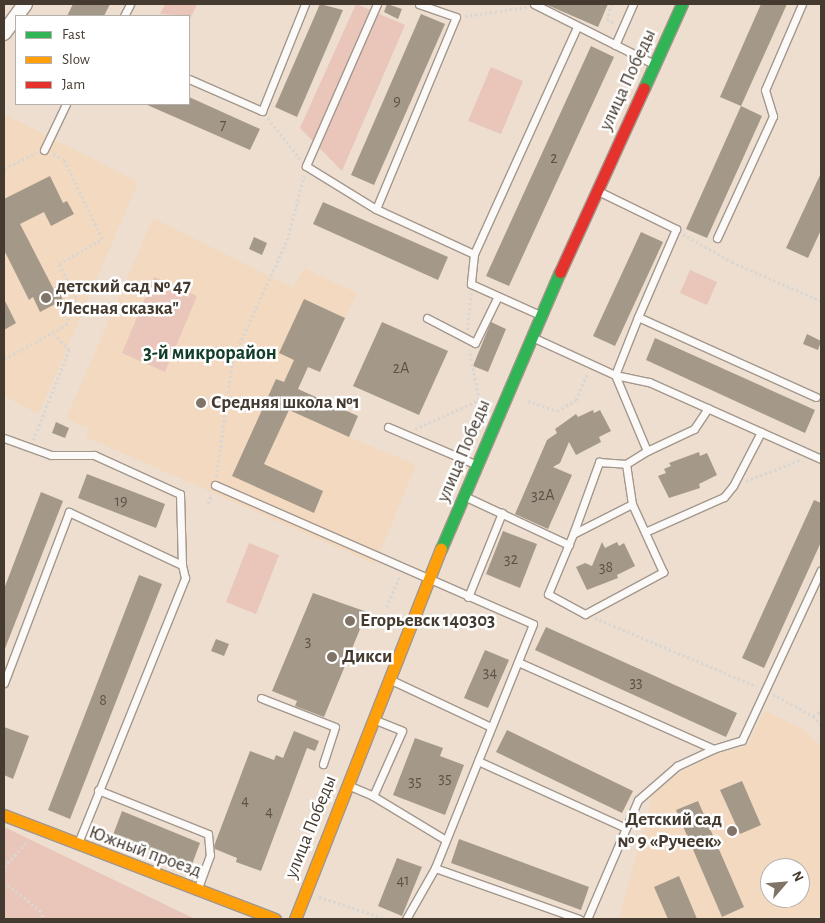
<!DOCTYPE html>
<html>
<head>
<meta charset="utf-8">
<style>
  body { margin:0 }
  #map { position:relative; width:825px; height:923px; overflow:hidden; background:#eddecf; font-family:"Alegreya Sans",sans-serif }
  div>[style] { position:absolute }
  .built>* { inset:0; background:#f2d9c0 }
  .green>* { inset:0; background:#e9c5ba }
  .building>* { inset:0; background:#a49989 }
  .path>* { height:2.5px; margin-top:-1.25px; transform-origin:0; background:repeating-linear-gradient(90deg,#dad6d2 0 2.5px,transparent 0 5px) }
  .roads { filter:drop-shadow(1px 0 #a3978c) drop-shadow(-1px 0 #a3978c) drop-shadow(0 1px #a3978c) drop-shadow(0 -1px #a3978c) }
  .lane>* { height:7px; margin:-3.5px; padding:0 3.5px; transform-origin:3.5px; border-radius:3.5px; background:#fcfaf8 }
  .street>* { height:14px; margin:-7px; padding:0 7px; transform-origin:7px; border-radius:7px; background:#fcfaf8 }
  .fast>* { height:11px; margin:-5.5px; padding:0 5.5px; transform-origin:5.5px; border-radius:5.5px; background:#30b455 }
  .slow>* { height:11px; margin:-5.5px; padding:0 5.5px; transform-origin:5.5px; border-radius:5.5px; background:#ff9f0a }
  .jam>* { height:11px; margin:-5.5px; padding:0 5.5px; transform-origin:5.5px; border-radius:5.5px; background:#e5322d }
  .dots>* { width:14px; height:14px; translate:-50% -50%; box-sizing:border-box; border:2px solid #fff; border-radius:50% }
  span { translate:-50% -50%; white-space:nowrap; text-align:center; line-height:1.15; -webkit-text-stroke:5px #fff; paint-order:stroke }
  .number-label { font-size:16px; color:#5d5246 }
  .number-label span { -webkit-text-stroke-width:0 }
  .street-label { font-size:19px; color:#453a2f }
  .poi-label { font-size:19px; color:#453a2f; font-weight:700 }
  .left { translate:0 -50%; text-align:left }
  .right { translate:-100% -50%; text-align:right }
  .neighbourhood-label { font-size:20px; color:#123d29; font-weight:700 }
  .frame { position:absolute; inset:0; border:5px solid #453a2f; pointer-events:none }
  .legend { position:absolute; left:15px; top:15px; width:175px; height:90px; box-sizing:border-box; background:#fff; border:1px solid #b5b0ac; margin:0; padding:6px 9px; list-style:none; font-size:15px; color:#453a2f }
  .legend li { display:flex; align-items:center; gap:10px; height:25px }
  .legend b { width:25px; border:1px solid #b5b0ac }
  .north { position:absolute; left:760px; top:858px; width:50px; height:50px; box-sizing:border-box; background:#fff; border:1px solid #b5b0ac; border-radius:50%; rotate:63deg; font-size:14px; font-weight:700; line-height:20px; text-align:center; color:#453a2f }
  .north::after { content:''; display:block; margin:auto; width:18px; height:22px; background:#807367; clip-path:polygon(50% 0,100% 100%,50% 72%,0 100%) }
</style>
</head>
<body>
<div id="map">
  <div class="built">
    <div style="clip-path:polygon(4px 114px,138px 182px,39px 414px,4px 396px)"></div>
    <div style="clip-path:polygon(153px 218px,293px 288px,304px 268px,357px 293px,320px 372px,308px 367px,298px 389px,358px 416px,349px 437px,416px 465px,375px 564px,86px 437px,89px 428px,66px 419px)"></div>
    <div style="clip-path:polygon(evenodd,764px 710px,805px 730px,821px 747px,821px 917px,619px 919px,653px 794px,682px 771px,714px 755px,748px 745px,764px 710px,770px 868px,800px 868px,800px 898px,770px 898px,770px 868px)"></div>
  </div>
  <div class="green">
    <div style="clip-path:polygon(165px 4px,197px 4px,189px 21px,189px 16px,160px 14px)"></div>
    <div style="clip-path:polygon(356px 4px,405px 25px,342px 171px,300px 128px)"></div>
    <div style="clip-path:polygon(491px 67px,523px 81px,501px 134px,468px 121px)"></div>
    <div style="clip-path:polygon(690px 270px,717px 282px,707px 305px,680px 293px)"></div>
    <div style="clip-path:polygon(154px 277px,197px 296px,165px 372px,122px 353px)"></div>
    <div style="clip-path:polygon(249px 543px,279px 555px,256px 614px,226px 602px)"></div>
    <div style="clip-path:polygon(4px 827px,195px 919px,4px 919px)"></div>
  </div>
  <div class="building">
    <div style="clip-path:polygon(73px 4px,110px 4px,104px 16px,67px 16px)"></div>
    <div style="clip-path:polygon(320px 4px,343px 10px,297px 117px,275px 107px)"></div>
    <div style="clip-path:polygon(387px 4px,402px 9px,398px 19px,384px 12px)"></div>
    <div style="clip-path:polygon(545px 4px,608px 4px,598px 27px)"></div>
    <div style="clip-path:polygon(761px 4px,787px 4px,741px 106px,720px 97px)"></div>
    <div style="clip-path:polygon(421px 14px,445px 24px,374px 185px,351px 175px)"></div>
    <div style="clip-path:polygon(591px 46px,614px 57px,509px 286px,486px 276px)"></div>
    <div style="clip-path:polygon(189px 97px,260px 129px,250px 150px,145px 104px,189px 104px)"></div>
    <div style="clip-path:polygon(741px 106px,762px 116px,707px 238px,686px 229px)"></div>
    <div style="clip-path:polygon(821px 173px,821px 230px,808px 258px,786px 248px)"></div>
    <div style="clip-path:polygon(50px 176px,63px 203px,67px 201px,74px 214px,51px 226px,44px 212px,20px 224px,53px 288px,57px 287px,63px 300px,40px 312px,33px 297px,29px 300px,4px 250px,4px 199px)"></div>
    <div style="clip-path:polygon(323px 202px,448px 257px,438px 280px,313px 224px)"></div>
    <div style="clip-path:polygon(641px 232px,663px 242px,615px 346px,593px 336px)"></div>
    <div style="clip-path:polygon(254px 237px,267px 243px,262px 255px,249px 249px)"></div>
    <div style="clip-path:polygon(4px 299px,16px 323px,4px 330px)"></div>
    <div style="clip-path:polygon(304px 299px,345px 318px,320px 372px,308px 367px,298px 389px,358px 416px,349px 437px,289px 410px,264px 464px,323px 491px,314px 513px,232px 476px,276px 379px,284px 382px,294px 360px,279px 353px)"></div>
    <div style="clip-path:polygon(382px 322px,448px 351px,419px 415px,353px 386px)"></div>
    <div style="clip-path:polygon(491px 322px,506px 329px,488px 372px,473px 366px)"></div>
    <div style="clip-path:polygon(807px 334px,821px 341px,818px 350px,803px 344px)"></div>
    <div style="clip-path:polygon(655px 338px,815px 410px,805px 433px,646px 360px)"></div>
    <div style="clip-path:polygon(593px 410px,594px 413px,600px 410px,611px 431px,599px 437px,601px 442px,576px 455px,569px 442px,560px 463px,553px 467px,572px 475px,548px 529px,515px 514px,547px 440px,557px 433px,555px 429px,576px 414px,578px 417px)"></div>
    <div style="clip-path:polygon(56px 422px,69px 428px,65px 438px,52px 433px)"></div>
    <div style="clip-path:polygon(699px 452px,700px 456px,707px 453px,717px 475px,699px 484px,700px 488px,669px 498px,658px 476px,666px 473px,664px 469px,671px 466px,669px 463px)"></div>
    <div style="clip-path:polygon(87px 474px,165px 504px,156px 528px,78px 498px)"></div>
    <div style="clip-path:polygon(41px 492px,63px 501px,4px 651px,4px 589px)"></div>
    <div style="clip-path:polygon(814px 500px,821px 503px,821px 542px,764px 668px,742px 658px)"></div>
    <div style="clip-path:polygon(503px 531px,537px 544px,520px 588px,486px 574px)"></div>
    <div style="clip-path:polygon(602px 542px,605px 548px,617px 542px,619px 546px,624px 543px,635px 566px,617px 575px,618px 578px,587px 590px,576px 567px,585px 563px,592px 566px)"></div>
    <div style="clip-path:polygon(139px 575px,162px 584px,70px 819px,48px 810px)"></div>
    <div style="clip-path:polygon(313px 593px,367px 612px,324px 717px,295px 706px,297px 701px,272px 691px)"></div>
    <div style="clip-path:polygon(546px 627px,737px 713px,726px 737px,535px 650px)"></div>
    <div style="clip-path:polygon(216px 639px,229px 644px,224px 656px,211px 651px)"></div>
    <div style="clip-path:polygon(485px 650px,509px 660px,488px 708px,464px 698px)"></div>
    <div style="clip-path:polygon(4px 727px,29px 736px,13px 779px,4px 775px)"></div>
    <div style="clip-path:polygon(507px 730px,633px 791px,622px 813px,496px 752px)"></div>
    <div style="clip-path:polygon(294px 731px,319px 741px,315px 751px,307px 748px,261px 871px,236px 862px,237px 858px,215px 849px,214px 846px,250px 751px,274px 760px,276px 755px,283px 758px)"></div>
    <div style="clip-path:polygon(415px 738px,443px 748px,440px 756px,464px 765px,445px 815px,393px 795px)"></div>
    <div style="clip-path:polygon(742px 781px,761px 825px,740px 834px,720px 790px)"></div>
    <div style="clip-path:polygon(698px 801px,744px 907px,722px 917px,676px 810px)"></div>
    <div style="clip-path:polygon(122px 811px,200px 843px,191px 867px,113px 835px)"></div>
    <div style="clip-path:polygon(459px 839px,589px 887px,581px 910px,451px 863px)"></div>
    <div style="clip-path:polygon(397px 858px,422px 867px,402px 916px,378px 906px)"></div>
    <div style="clip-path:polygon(679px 876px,690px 902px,697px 919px,668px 919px,654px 887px)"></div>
  </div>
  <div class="path">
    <div style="left:613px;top:4px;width:16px;rotate:112deg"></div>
    <div style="left:607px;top:19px;width:9px;rotate:27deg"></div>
    <div style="left:465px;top:16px;width:63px;rotate:-8.3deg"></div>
    <div style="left:268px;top:118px;width:52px;rotate:52deg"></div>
    <div style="left:4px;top:169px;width:36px;rotate:-27deg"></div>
    <div style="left:683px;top:234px;width:56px;rotate:29.7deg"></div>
    <div style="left:732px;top:262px;width:97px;rotate:23.7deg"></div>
    <div style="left:467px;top:330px;width:37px;rotate:-84deg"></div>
    <div style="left:4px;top:359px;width:71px;rotate:-28.7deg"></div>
    <div style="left:66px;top:325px;width:29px;rotate:-70deg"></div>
    <div style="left:76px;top:298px;width:38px;rotate:-117deg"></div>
    <div style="left:59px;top:264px;width:50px;rotate:-30.2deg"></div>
    <div style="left:102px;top:239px;width:88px;rotate:-115.7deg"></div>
    <div style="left:64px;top:160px;width:13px;rotate:-153deg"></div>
    <div style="left:528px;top:401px;width:31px;rotate:19deg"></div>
    <div style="left:557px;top:411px;width:22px;rotate:-30deg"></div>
    <div style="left:576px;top:400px;width:30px;rotate:-67deg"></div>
    <div style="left:415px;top:429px;width:70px;rotate:-24.4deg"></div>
    <div style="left:479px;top:400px;width:51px;rotate:-101.3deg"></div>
    <div style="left:33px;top:440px;width:97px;rotate:-68.2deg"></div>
    <div style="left:69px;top:350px;width:21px;rotate:-135deg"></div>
    <div style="left:216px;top:477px;width:120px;rotate:-81.9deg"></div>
    <div style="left:233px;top:358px;width:130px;rotate:-65.4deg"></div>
    <div style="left:287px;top:240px;width:67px;rotate:-75.3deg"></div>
    <div style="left:746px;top:481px;width:58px;rotate:-21.3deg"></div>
    <div style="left:208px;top:504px;width:10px;rotate:-73deg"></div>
    <div style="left:386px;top:607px;width:34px;rotate:-66deg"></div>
    <div style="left:595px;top:618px;width:175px;rotate:22.9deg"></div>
    <div style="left:773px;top:694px;width:46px;rotate:28.8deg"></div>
    <div style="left:813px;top:716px;width:12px;rotate:48deg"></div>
    <div style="left:813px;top:716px;width:9px;rotate:-32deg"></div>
    <div style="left:4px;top:867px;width:36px;rotate:-48deg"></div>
    <div style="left:4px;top:882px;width:46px;rotate:37.9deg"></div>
    <div style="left:40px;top:910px;width:10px;rotate:66deg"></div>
    <div style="left:319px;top:897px;width:71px;rotate:17.9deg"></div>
  </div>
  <div class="roads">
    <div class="lane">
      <div style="left:377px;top:4px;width:177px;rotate:113.7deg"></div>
      <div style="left:306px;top:166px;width:82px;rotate:31.6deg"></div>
      <div style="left:376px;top:209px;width:108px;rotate:24.7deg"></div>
      <div style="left:474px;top:254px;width:30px;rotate:96deg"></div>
      <div style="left:471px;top:284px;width:76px;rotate:24.2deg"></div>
      <div style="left:534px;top:4px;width:134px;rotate:26.6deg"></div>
      <div style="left:124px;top:16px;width:13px;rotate:-63deg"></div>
      <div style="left:615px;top:45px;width:45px;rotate:-66.3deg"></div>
      <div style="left:189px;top:79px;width:80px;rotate:23.7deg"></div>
      <div style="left:262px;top:111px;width:115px;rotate:-68.1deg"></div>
      <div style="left:44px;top:150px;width:51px;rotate:-64.4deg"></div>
      <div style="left:598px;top:191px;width:87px;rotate:26deg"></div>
      <div style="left:676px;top:229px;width:96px;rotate:113.4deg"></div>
      <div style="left:638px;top:317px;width:195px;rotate:24.2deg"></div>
      <div style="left:376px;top:209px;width:208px;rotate:-67.4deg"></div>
      <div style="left:456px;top:17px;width:39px;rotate:-161deg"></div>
      <div style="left:717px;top:238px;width:134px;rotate:-65.3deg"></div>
      <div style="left:773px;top:116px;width:27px;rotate:-107deg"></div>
      <div style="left:765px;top:90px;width:94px;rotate:-66.7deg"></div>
      <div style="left:474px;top:254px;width:249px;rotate:-65.6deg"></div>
      <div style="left:427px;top:318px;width:54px;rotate:27.5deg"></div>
      <div style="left:475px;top:343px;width:52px;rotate:-63.9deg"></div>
      <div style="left:532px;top:337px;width:91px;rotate:24.6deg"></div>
      <div style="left:615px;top:375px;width:35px;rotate:12deg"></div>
      <div style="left:649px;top:382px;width:188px;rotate:24.1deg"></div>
      <div style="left:388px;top:427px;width:97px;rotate:23.1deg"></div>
      <div style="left:4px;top:438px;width:50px;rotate:19.9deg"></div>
      <div style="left:51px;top:455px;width:43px"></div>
      <div style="left:94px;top:455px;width:94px;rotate:24.4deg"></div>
      <div style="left:180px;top:494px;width:71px;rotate:88.4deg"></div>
      <div style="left:182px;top:565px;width:125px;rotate:-154.9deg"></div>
      <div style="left:69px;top:512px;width:183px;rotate:110.8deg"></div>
      <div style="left:647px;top:451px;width:52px;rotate:-25.1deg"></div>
      <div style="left:694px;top:429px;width:25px;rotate:-56deg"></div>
      <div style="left:215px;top:485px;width:347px;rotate:23.6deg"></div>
      <div style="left:533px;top:624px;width:263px;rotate:111.9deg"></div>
      <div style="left:435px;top:868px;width:59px;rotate:119.6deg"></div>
      <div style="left:464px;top:496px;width:116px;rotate:25deg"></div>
      <div style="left:632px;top:504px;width:66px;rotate:153deg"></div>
      <div style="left:573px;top:534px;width:77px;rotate:-70.1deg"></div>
      <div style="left:599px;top:462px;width:27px;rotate:4deg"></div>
      <div style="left:626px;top:464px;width:25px;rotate:-32deg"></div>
      <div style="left:647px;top:451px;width:82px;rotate:-112.8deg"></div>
      <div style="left:615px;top:375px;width:62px;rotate:-68.4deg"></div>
      <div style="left:645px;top:532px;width:86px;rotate:-23.9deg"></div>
      <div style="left:724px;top:497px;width:14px;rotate:-51deg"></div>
      <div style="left:733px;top:486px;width:61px;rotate:-62.6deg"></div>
      <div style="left:573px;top:534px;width:65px;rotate:112.6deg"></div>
      <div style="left:548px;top:594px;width:42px;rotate:28.4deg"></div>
      <div style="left:585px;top:614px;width:89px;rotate:-28.3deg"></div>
      <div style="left:663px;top:572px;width:75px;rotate:-114.5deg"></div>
      <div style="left:632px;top:504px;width:40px;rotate:-98.5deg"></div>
      <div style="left:468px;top:597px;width:91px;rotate:-68deg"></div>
      <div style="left:518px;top:662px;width:214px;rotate:24deg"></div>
      <div style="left:713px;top:749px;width:30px;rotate:-17deg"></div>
      <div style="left:742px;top:740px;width:187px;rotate:-65.1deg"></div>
      <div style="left:389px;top:679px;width:113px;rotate:25.2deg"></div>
      <div style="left:261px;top:698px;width:79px;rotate:21.4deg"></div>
      <div style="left:335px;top:727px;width:39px;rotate:108deg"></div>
      <div style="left:373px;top:719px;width:31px;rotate:22deg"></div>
      <div style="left:402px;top:731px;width:71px;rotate:114deg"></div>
      <div style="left:478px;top:761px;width:162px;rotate:24.4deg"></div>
      <div style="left:350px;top:786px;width:25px;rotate:23deg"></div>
      <div style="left:373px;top:796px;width:85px;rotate:31.1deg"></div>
      <div style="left:98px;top:790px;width:118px;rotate:21.8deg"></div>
      <div style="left:208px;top:834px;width:21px;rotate:85deg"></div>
      <div style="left:210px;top:855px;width:35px;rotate:110deg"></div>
      <div style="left:78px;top:843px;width:286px;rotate:-68deg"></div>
      <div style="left:185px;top:578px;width:13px;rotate:-103deg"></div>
      <div style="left:435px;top:868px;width:153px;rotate:19.5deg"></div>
      <div style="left:587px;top:919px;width:129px;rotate:-66.8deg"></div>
      <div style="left:638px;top:800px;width:52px;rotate:-41.1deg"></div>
      <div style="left:677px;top:766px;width:40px;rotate:-25deg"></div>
    </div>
    <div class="street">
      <div style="left:4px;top:33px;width:36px;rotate:-54deg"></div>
    </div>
    <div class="fast">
      <div style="left:644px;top:88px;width:92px;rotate:-65.7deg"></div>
      <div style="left:441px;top:549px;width:301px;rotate:-66.8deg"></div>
    </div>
    <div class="slow">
      <div style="left:4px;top:815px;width:290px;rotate:21deg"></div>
      <div style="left:295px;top:919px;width:398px;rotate:-68.5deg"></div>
    </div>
    <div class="jam">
      <div style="left:560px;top:272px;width:202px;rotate:-65.5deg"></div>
    </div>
  </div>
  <div class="dots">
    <div style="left:46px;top:298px;background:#807367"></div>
    <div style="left:201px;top:403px;background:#807367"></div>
    <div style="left:350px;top:621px;background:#807367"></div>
    <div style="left:332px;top:657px;background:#807367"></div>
    <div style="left:732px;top:831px;background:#807367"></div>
  </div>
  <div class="number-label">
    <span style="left:397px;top:101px">9</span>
    <span style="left:223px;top:125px">7</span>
    <span style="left:554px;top:158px">2</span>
    <span style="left:401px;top:368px">2А</span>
    <span style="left:543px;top:495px">32А</span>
    <span style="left:121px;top:501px">19</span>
    <span style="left:511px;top:559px">32</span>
    <span style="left:606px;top:567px">38</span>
    <span style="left:308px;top:641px">3</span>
    <span style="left:490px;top:672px">34</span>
    <span style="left:636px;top:682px">33</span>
    <span style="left:103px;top:700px">8</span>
    <span style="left:445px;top:778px">35</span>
    <span style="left:415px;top:781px">35</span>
    <span style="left:245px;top:800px">4</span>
    <span style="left:269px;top:811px">4</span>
    <span style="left:403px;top:880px">41</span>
  </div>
  <div class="street-label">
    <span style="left:628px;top:80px;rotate:-65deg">улица Победы</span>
    <span style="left:464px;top:451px;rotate:-67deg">улица Победы</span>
    <span style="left:311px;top:827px;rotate:-68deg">улица Победы</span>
    <span style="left:145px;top:852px;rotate:20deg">Южный проезд</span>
  </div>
  <div class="poi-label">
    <span class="left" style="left:56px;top:298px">детский сад № 47<br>"Лесная сказка"</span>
    <span class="left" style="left:211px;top:403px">Средняя школа №1</span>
    <span class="left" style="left:360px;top:621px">Егорьевск 140303</span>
    <span class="left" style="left:342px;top:657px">Дикси</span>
    <span class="right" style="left:722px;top:831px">Детский сад<br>№ 9 «Ручеек»</span>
  </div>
  <div class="neighbourhood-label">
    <span style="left:210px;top:353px">3-й микрорайон</span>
  </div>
  <div class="frame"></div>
  <ul class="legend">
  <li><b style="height:6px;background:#30b455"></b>Fast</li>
  <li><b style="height:6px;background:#ff9f0a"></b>Slow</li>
  <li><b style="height:6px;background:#e5322d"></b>Jam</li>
  </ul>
  <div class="north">N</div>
</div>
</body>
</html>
